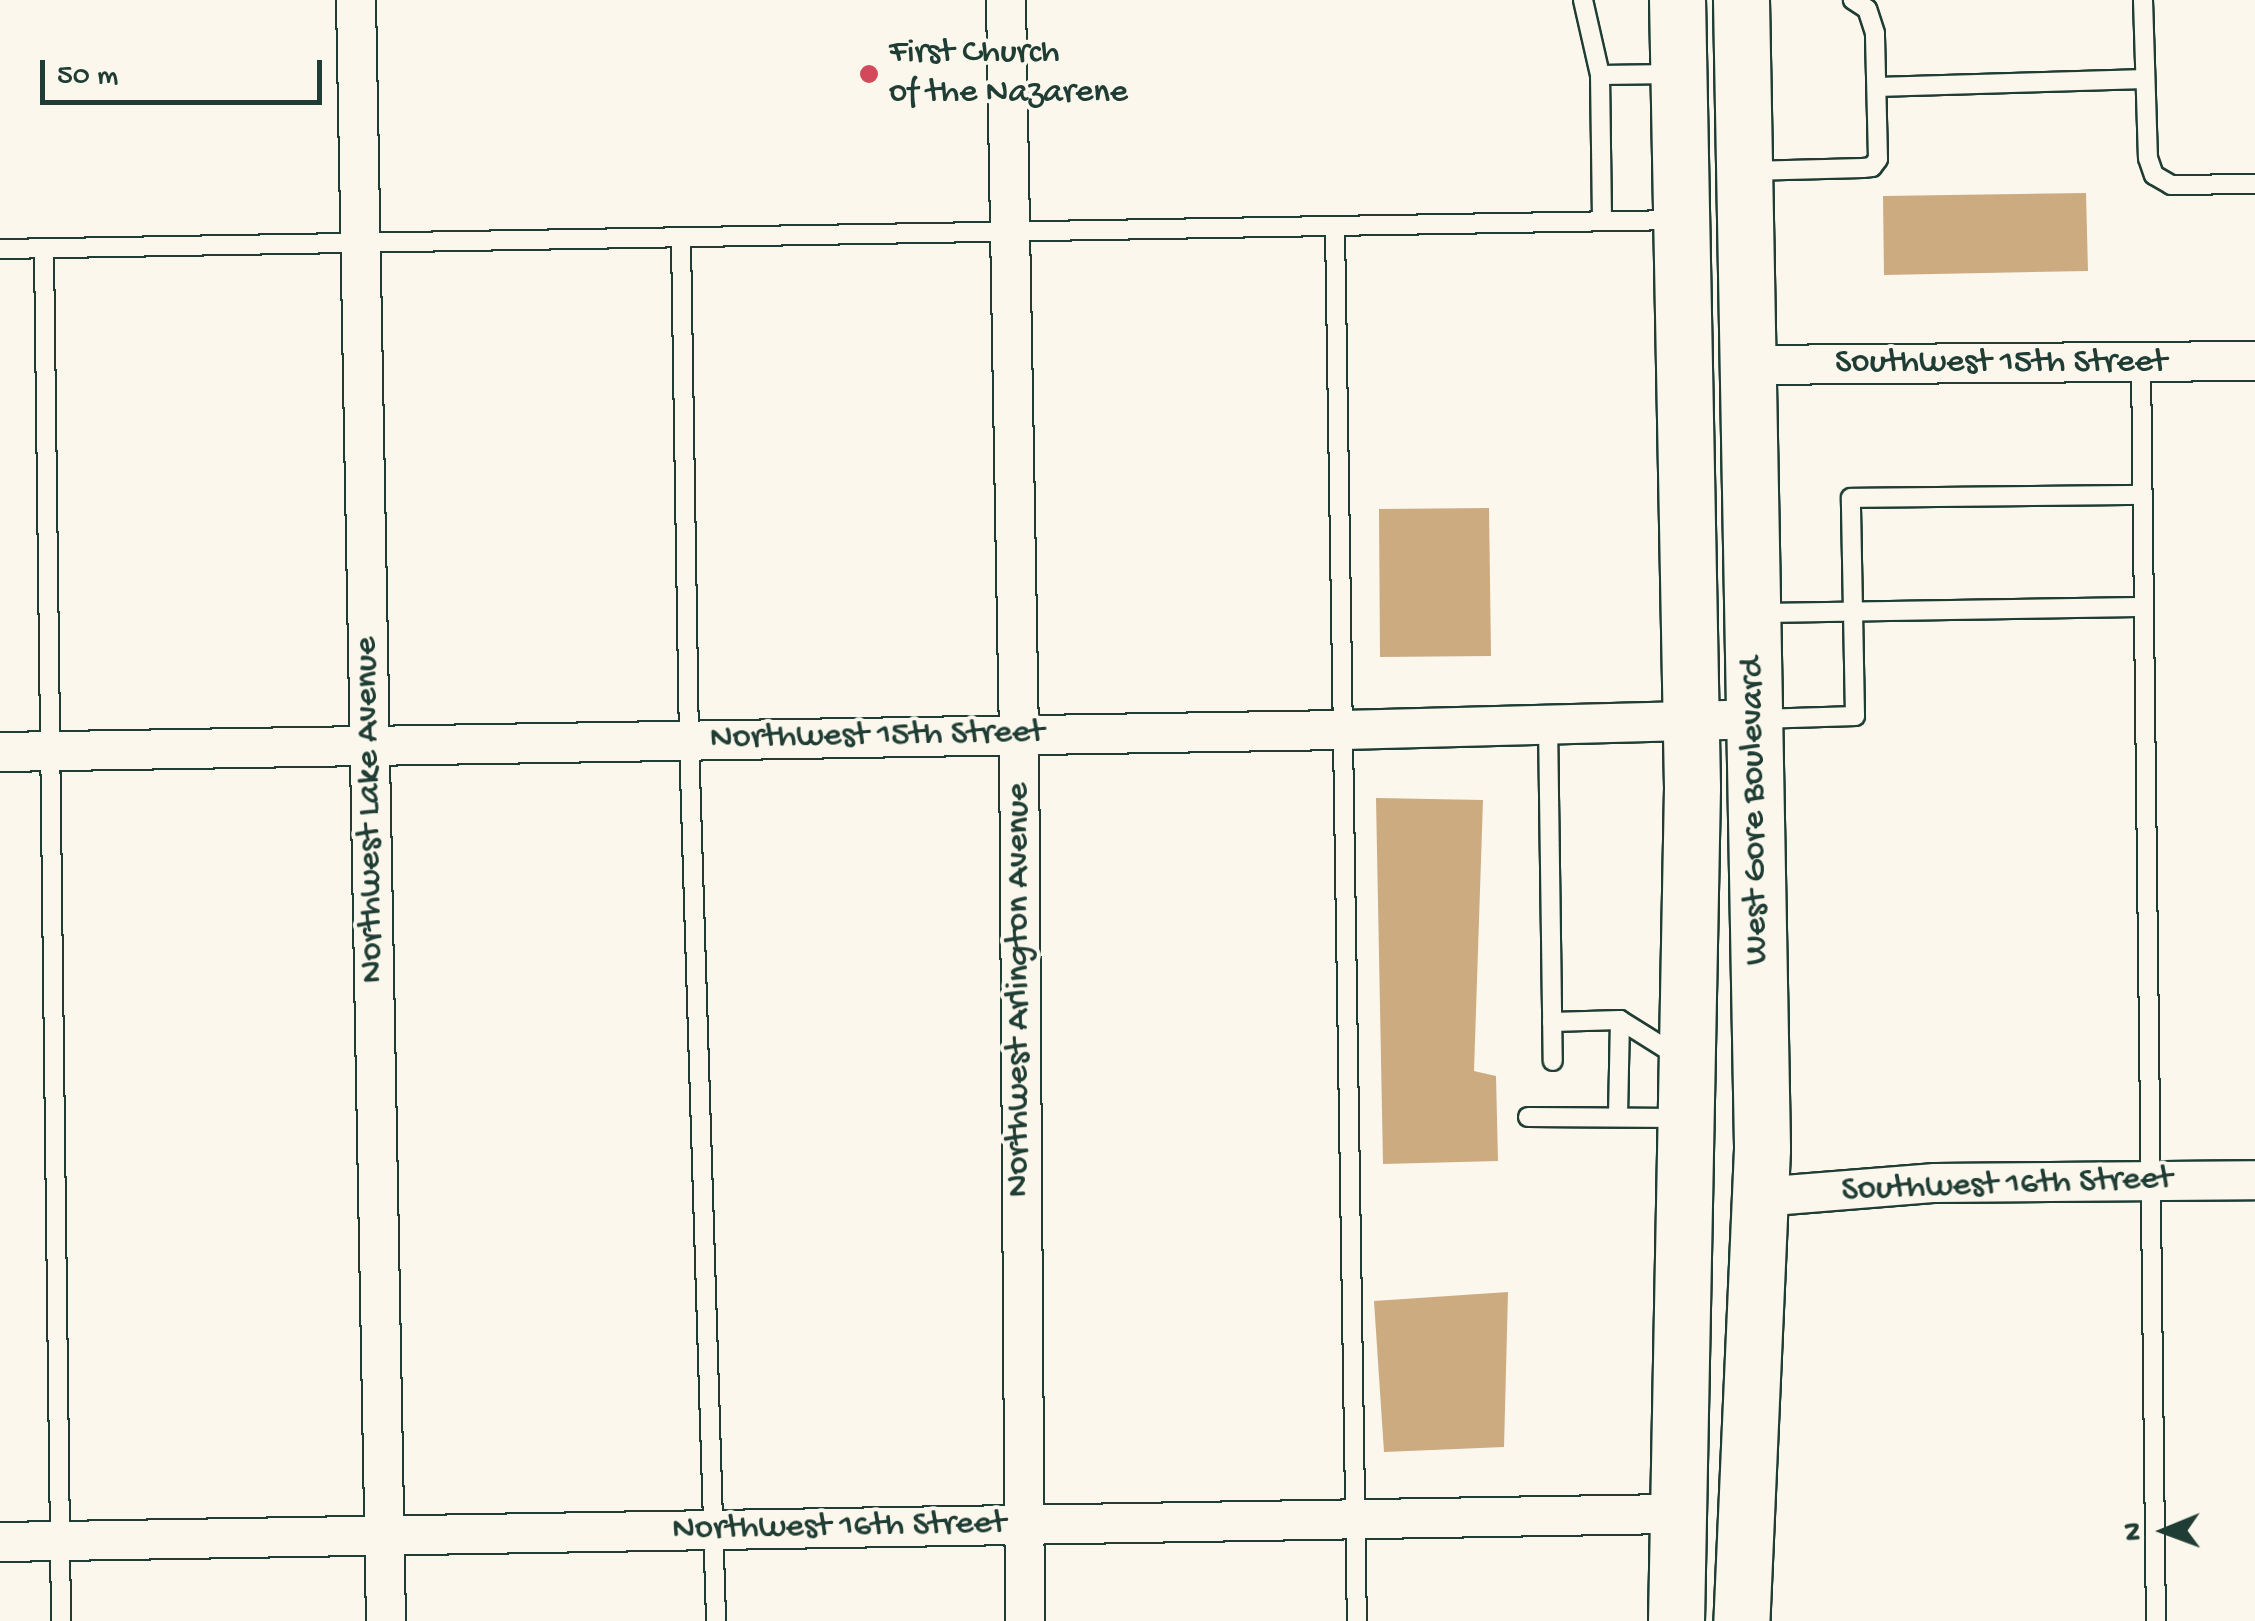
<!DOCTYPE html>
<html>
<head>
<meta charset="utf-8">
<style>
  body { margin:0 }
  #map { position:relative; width:2255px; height:1621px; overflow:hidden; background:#fbf7ec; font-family:"Gochi Hand",sans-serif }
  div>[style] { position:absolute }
  .building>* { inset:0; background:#ccab80 }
  .roads { filter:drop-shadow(2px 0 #1f3d34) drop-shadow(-2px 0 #1f3d34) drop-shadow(0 2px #1f3d34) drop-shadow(0 -2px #1f3d34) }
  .service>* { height:18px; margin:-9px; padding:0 9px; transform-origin:9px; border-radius:9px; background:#fbf7ec }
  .minor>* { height:38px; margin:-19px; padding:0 19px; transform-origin:19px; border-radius:19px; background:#fbf7ec }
  .primary>* { height:55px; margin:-27.5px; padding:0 27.5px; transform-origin:27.5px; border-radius:27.5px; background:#fbf7ec }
  .dots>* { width:28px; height:28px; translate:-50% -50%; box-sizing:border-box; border:5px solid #fbf7ec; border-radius:50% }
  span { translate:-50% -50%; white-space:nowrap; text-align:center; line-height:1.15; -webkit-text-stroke:8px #fbf7ec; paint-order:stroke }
  .poi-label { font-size:35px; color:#1f3d34 }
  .left { translate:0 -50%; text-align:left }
  .street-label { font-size:35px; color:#1f3d34 }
  .north { position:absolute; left:2115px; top:1481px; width:100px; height:100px; -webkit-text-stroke:8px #fbf7ec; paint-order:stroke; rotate:269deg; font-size:28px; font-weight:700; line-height:40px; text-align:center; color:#1f3d34 }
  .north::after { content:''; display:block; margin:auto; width:35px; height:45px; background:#1f3d34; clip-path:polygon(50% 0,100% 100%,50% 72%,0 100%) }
  .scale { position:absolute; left:40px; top:60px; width:282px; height:45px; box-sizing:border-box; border:5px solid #1f3d34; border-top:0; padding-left:12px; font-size:30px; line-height:35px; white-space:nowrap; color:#1f3d34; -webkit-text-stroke:8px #fbf7ec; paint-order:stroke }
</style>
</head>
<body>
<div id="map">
  <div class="building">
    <div style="clip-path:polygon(2086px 193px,2088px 271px,1884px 275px,1883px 196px)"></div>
    <div style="clip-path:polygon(1489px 508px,1491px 656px,1380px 657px,1379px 509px)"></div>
    <div style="clip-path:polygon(1376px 798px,1483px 800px,1474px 1071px,1496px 1076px,1498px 1161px,1383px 1164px)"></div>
    <div style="clip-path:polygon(1508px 1292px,1504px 1447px,1384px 1452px,1374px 1301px)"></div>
  </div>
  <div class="roads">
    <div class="service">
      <div style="left:1583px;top:0;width:77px;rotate:77.2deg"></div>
      <div style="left:1600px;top:75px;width:73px;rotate:-0.8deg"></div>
      <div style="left:2143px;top:0;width:158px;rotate:88.2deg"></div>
      <div style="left:2148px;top:158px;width:18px;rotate:71deg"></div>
      <div style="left:2154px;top:175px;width:20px;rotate:30deg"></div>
      <div style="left:2171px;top:185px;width:84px;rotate:-0.7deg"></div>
      <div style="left:1600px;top:75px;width:145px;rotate:89.2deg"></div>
      <div style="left:1877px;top:87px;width:268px;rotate:-1.7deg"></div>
      <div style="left:1749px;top:171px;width:114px;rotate:-1.5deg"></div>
      <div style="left:1863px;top:168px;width:9px;rotate:-6deg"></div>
      <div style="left:1872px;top:167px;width:10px;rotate:-53deg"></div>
      <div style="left:1878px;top:159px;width:126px;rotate:-91.4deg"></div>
      <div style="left:1875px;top:33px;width:25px;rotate:-108deg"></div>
      <div style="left:1867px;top:9px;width:17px;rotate:-147deg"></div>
      <div style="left:1335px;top:228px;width:1393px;rotate:89.1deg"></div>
      <div style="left:681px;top:239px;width:501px;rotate:89.09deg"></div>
      <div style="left:689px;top:740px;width:881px;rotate:88.24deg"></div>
      <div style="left:0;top:249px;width:1676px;rotate:-0.99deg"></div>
      <div style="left:44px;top:249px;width:1372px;rotate:89.29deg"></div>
      <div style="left:2141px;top:363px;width:1258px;rotate:89.32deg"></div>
      <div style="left:1758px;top:613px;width:386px;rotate:-0.9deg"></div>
      <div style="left:1760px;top:719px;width:95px;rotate:-1.8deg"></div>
      <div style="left:1855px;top:716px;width:218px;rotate:-91.1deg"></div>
      <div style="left:1851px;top:498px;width:291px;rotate:-0.6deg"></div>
      <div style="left:1548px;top:723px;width:338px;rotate:89.2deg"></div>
      <div style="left:1620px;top:1020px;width:70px;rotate:32.1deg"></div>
      <div style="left:1552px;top:1022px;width:68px;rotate:-1.7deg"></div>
      <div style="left:1620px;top:1020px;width:97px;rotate:91.2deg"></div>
      <div style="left:1528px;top:1117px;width:152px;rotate:0.4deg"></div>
    </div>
    <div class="minor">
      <div style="left:356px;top:0;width:1621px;rotate:88.94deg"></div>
      <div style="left:1006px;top:0;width:735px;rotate:88.99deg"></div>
      <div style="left:1019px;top:735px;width:886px;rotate:89.61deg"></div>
      <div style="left:1747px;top:365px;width:508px;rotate:-0.45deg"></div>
      <div style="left:0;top:752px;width:1344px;rotate:-0.94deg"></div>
      <div style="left:1344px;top:730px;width:410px;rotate:-1.5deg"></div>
      <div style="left:1760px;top:1197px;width:176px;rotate:-4.6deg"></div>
      <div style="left:1935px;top:1183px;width:320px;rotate:-0.5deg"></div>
      <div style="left:0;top:1542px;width:1678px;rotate:-0.96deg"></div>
    </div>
    <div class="primary">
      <div style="left:1741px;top:0;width:1149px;rotate:88.95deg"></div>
      <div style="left:1762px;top:1149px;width:472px;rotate:92.5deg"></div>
      <div style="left:1676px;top:1621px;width:834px;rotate:-88.9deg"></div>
      <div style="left:1692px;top:787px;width:787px;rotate:-91.09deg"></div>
    </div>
  </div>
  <div class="dots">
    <div style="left:869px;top:74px;background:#d1495b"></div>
  </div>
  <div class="poi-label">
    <span class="left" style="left:889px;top:74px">First Church<br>of the Nazarene</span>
  </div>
  <div class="street-label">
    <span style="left:2001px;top:364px">Southwest 15th Street</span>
    <span style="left:877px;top:737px;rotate:-1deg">Northwest 15th Street</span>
    <span style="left:371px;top:810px;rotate:-91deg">Northwest Lake Avenue</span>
    <span style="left:1756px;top:811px;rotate:-91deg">West Gore Boulevard</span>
    <span style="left:1020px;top:990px;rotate:-90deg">Northwest Arlington Avenue</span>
    <span style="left:2007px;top:1186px;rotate:-2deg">Southwest 16th Street</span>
    <span style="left:839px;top:1528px;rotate:-1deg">Northwest 16th Street</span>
  </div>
  <div class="north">N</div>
  <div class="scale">50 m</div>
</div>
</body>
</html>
